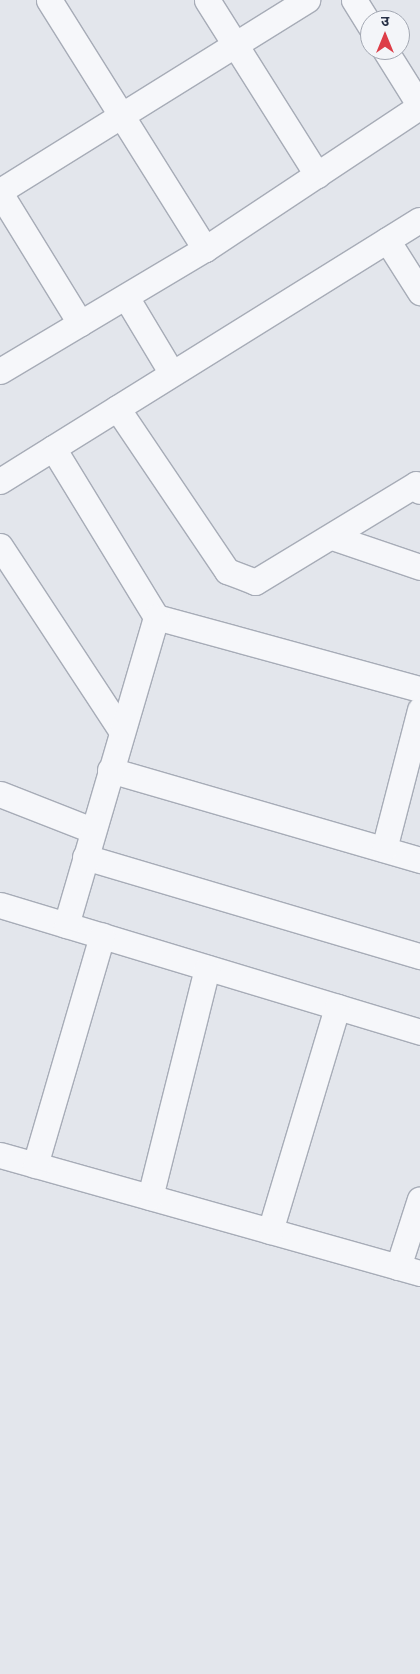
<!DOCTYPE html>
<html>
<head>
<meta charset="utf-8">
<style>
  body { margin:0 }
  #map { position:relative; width:420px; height:1674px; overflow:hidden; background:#e3e6ec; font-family:Mulish,"Noto Sans Devanagari",sans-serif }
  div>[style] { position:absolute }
  .roads { filter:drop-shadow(1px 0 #a7acb7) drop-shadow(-1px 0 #a7acb7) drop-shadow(0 1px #a7acb7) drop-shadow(0 -1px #a7acb7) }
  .minor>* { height:25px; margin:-12.5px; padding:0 12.5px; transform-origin:12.5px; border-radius:12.5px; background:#f6f7fa }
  span { translate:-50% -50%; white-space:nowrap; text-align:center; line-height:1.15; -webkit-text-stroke:4.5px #f3f5f9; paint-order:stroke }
  .north { position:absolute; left:360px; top:10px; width:50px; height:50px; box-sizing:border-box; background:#f3f5f9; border:1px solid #a2a7b2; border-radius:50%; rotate:0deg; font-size:14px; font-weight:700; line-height:20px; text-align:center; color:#283147 }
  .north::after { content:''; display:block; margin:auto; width:18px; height:22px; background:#dd3d48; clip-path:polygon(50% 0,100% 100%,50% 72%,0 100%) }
</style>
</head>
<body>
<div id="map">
  <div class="roads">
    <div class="minor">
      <div style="left:49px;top:0;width:294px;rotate:57.9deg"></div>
      <div style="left:207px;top:0;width:207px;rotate:57.8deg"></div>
      <div style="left:354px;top:0;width:31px;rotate:58deg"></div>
      <div style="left:385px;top:50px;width:66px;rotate:58deg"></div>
      <div style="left:0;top:191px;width:362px;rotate:-31.9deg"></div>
      <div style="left:0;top:193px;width:153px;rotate:58.4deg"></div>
      <div style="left:387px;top:240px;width:62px;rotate:57.6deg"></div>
      <div style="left:126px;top:297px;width:87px;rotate:59deg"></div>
      <div style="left:0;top:371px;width:239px;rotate:-30.8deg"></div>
      <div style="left:205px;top:249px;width:258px;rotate:-33.6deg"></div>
      <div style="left:117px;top:408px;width:197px;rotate:56deg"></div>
      <div style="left:227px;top:571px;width:30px;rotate:21deg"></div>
      <div style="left:255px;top:582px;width:188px;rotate:-31.3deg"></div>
      <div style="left:416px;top:484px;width:8px;rotate:60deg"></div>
      <div style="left:53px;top:448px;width:198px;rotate:58.6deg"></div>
      <div style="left:156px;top:617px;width:274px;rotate:15.3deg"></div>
      <div style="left:0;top:481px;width:494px;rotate:-31.9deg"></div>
      <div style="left:332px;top:537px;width:93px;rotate:18.8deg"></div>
      <div style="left:0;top:546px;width:222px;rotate:56.7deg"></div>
      <div style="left:110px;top:770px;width:323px;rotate:16.2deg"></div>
      <div style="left:0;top:794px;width:99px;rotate:21.4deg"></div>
      <div style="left:384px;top:849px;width:144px;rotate:-75.5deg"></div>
      <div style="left:85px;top:857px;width:349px;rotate:16.5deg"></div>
      <div style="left:0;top:905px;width:439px;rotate:16.8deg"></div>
      <div style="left:66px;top:925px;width:321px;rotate:-73.7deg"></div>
      <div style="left:0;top:1155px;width:436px;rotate:15.7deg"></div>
      <div style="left:35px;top:1165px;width:239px;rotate:-73.7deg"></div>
      <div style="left:150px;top:1197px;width:236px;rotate:-76deg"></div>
      <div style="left:270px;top:1231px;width:234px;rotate:-73.3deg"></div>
      <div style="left:398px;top:1267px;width:71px;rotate:-72.1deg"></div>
    </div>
  </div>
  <div class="north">उ</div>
</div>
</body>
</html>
